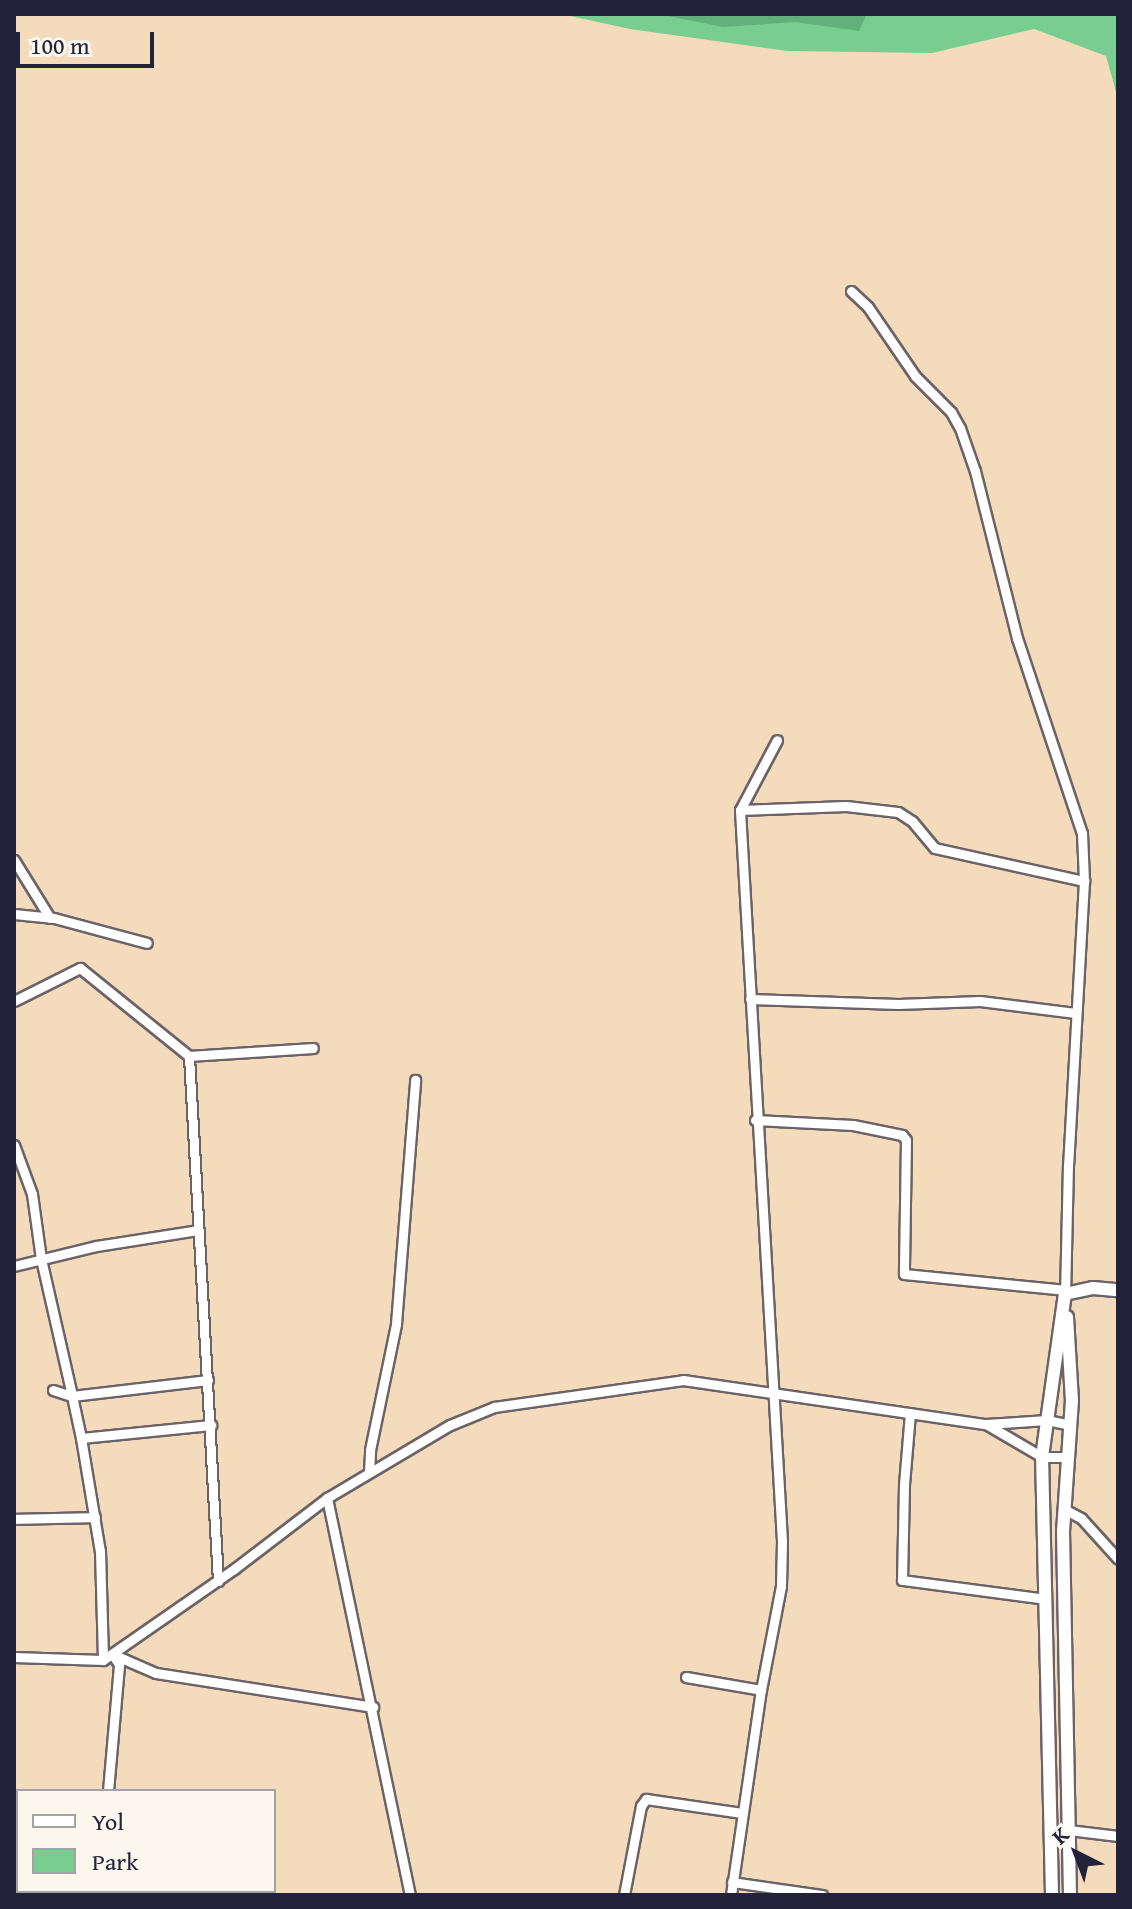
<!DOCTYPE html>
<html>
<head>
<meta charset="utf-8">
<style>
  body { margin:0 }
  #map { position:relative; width:1132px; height:1909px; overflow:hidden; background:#f3dbbb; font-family:"Gentium Book Plus",serif }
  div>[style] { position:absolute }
  .green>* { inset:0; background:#79cd90 }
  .forest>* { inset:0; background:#62b07a }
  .roads { filter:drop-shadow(2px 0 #6b6368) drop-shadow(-2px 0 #6b6368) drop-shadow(0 2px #6b6368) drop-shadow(0 -2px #6b6368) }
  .minor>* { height:9px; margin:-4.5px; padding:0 4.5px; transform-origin:4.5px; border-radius:4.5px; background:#fff }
  .tertiary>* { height:12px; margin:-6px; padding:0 6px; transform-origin:6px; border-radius:6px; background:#fff }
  span { translate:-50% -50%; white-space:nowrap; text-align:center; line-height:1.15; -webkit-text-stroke:7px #fbf7ec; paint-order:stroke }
  .frame { position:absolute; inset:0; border:16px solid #22223b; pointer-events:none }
  .legend { position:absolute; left:16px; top:1789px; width:260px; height:104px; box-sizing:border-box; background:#fbf7ec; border:2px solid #a4a2a5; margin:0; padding:10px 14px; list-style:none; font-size:24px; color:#22223b }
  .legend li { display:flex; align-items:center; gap:16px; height:40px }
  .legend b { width:40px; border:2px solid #a4a2a5 }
  .north { position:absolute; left:1036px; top:1813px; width:80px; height:80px; -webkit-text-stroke:6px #fbf7ec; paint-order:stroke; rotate:318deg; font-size:22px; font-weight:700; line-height:32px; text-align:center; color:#22223b }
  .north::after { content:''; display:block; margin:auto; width:28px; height:36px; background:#22223b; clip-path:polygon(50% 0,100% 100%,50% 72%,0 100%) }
  .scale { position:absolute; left:16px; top:32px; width:138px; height:36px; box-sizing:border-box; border:4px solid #22223b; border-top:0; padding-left:10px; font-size:24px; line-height:28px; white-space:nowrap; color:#22223b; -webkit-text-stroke:6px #fbf7ec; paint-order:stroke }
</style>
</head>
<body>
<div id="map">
  <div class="green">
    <div style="clip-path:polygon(561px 14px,1118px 14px,1118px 99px,1106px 56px,1034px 29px,932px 53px,788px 51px,630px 29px)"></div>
  </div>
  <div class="forest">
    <div style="clip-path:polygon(658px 14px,867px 14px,859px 31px,795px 22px,723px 27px)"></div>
  </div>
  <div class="roads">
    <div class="minor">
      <div style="left:851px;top:291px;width:23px;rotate:43deg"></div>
      <div style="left:868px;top:307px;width:83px;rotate:55.7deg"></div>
      <div style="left:915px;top:376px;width:51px;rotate:45deg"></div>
      <div style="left:951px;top:412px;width:18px;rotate:61deg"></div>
      <div style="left:960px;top:428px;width:46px;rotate:70.8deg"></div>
      <div style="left:975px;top:471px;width:172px;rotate:75.9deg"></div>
      <div style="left:1017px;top:638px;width:206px;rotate:71.6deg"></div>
      <div style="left:1082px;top:833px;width:48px;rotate:87.6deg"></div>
      <div style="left:1084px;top:881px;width:283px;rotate:93.2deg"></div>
      <div style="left:1068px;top:1164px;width:130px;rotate:91.3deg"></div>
      <div style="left:740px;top:810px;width:106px;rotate:-2.2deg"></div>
      <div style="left:846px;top:806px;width:52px;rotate:6.6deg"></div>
      <div style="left:898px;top:812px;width:17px;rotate:33deg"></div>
      <div style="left:912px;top:821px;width:35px;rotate:50deg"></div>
      <div style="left:935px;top:848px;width:153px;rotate:12.5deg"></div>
      <div style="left:14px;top:860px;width:68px;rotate:58.2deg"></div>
      <div style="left:14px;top:914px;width:40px;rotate:5.7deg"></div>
      <div style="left:54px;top:918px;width:96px;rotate:15deg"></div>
      <div style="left:750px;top:999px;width:148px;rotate:1.9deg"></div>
      <div style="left:898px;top:1004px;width:82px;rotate:-2.1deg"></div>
      <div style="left:980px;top:1001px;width:96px;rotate:7.2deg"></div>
      <div style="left:14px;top:1001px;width:74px;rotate:-26.6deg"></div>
      <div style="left:80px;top:968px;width:140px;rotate:38.9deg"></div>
      <div style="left:189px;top:1056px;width:124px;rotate:-3.7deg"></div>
      <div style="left:189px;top:1056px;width:526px;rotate:86.84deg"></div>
      <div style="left:755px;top:1120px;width:98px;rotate:2.9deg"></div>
      <div style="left:853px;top:1125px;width:50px;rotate:11.5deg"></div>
      <div style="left:902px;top:1135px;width:6px;rotate:51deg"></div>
      <div style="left:906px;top:1140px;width:134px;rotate:90.9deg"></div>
      <div style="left:904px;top:1274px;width:163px;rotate:5.6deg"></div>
      <div style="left:14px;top:1145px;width:52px;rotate:69.8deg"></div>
      <div style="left:32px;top:1194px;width:66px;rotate:82.1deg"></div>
      <div style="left:41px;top:1259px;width:140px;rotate:77.2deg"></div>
      <div style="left:72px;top:1396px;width:137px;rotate:-6.7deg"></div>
      <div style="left:14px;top:1266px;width:84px;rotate:-13.7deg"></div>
      <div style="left:96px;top:1246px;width:103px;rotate:-8.9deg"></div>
      <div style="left:53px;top:1390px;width:20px;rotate:18deg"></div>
      <div style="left:72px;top:1396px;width:43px;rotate:77.9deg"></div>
      <div style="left:81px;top:1438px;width:115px;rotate:80.5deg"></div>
      <div style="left:100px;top:1551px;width:109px;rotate:88.4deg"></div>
      <div style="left:910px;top:1413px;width:72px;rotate:94.8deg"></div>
      <div style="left:904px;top:1485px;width:95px;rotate:91.2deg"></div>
      <div style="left:902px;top:1580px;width:145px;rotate:7.5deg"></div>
      <div style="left:986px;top:1424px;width:65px;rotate:30.5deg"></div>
      <div style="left:1042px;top:1457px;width:24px"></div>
      <div style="left:81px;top:1438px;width:131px;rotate:-5.7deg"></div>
      <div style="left:369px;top:1472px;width:22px;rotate:-87deg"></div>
      <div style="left:370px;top:1450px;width:129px;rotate:-78.3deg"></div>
      <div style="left:396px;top:1324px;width:245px;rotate:-85.5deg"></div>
      <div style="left:327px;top:1498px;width:406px;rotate:78.2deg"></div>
      <div style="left:1064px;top:1509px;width:19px;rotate:28deg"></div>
      <div style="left:1081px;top:1518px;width:55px;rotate:47.9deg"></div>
      <div style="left:14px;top:1519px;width:81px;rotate:-1.4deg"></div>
      <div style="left:112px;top:1654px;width:48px;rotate:23.4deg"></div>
      <div style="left:156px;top:1673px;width:220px;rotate:8.9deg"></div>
      <div style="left:14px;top:1657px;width:89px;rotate:1.9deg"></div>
      <div style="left:103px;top:1660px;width:160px;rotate:-34.8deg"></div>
      <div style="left:234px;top:1569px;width:117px;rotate:-37.4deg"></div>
      <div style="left:327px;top:1498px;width:143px;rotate:-30.7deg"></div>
      <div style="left:450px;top:1425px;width:48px;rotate:-22.2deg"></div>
      <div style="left:494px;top:1407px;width:191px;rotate:-8.1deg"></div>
      <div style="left:683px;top:1380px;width:306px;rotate:8.3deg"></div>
      <div style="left:986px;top:1424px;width:61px;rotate:-3.8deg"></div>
      <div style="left:1047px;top:1420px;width:24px;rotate:12deg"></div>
      <div style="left:686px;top:1677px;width:76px;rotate:9.8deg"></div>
      <div style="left:761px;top:1690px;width:106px;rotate:-79.1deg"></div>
      <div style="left:781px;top:1586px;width:45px;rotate:-88.7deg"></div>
      <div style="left:782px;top:1541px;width:732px;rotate:-93.29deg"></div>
      <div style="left:740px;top:810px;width:79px;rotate:-62.1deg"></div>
      <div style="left:108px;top:1791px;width:127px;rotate:-85deg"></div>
      <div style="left:119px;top:1664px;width:9px;rotate:-126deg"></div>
      <div style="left:14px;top:1818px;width:4px;rotate:14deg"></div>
      <div style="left:1069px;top:1830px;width:49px;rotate:7deg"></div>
      <div style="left:732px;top:1882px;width:91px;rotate:8.2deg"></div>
      <div style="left:98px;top:1895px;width:4px;rotate:-90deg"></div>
      <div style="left:624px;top:1895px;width:91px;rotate:-79.2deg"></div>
      <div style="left:641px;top:1806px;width:9px;rotate:-54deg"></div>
      <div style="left:646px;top:1799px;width:97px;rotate:8.3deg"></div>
      <div style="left:731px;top:1895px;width:207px;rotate:-81.7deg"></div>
    </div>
    <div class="tertiary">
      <div style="left:1065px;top:1294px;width:29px;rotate:-12deg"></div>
      <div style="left:1093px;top:1288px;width:25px;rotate:5deg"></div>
      <div style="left:1067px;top:1317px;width:83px;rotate:86.6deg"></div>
      <div style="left:1072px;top:1400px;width:131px;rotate:93.9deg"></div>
      <div style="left:1063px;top:1531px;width:364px;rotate:88.9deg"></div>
      <div style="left:1052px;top:1895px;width:438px;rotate:-91.3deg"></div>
      <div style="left:1042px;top:1457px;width:165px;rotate:-82deg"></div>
    </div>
  </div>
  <div class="frame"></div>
  <ul class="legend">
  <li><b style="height:10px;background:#fff"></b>Yol</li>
  <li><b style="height:22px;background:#79cd90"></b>Park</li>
  </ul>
  <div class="north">K</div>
  <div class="scale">100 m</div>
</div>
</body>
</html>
